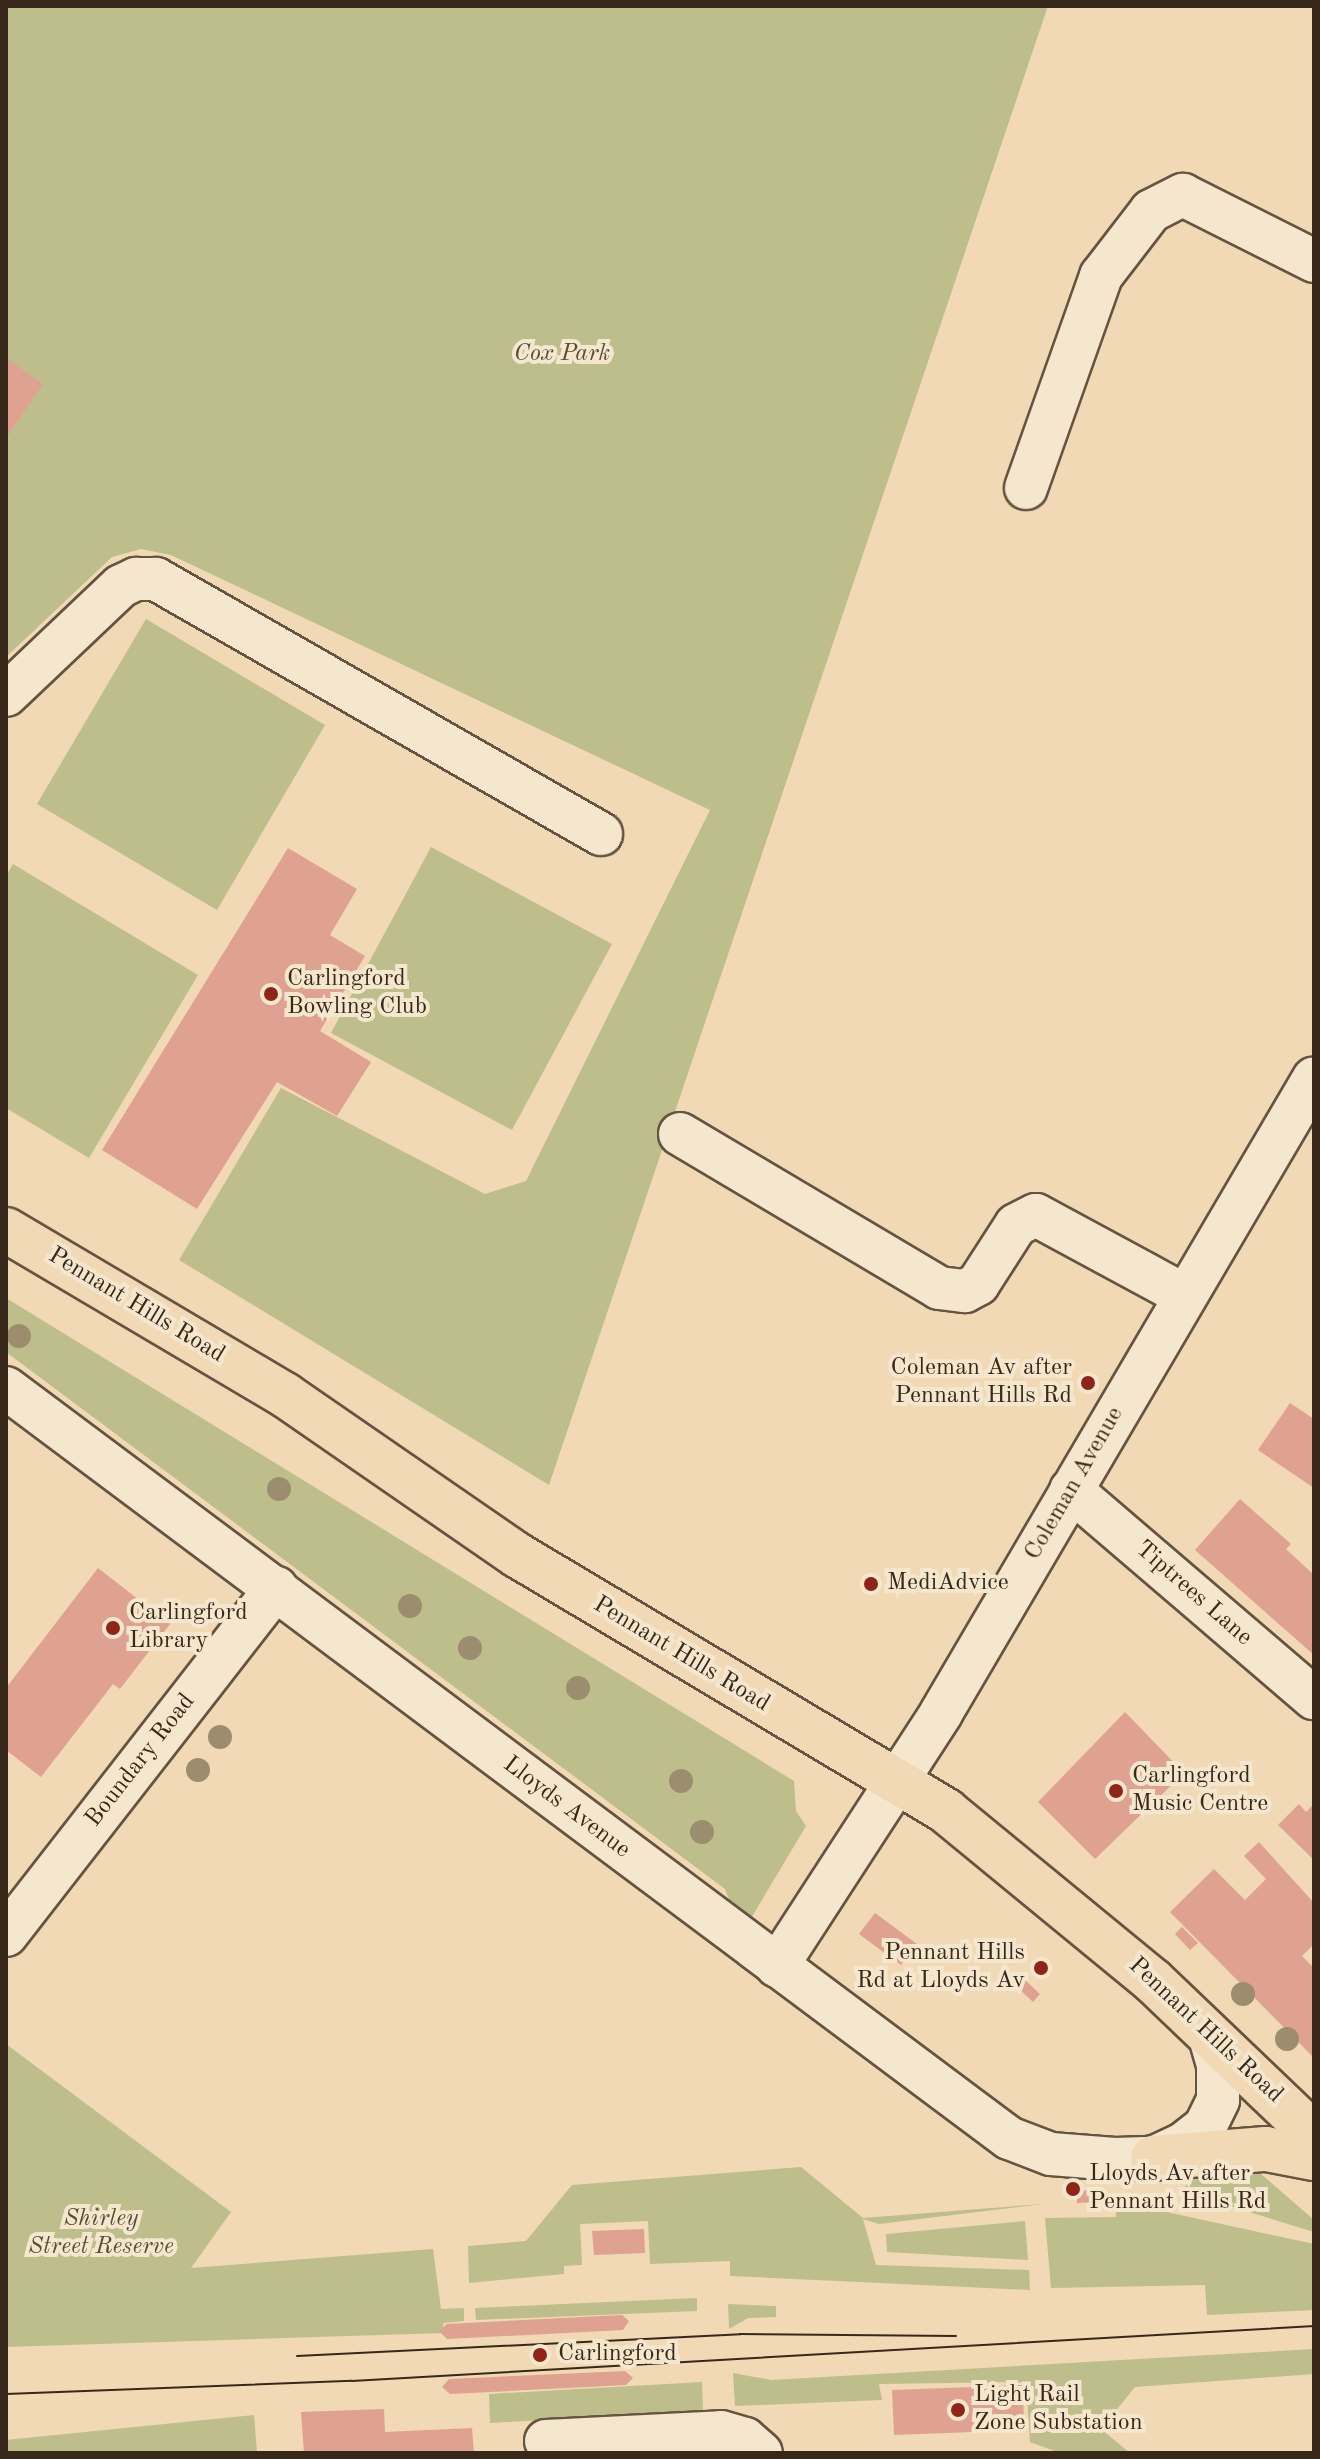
<!DOCTYPE html>
<html>
<head>
<meta charset="utf-8">
<style>
  body { margin:0 }
  #map { position:relative; width:1320px; height:2459px; overflow:hidden; background:#f0d9b4; font-family:"Old Standard TT",serif }
  div>[style] { position:absolute }
  .green>* { inset:0; background:#bdbe8b }
  .building>* { inset:0; background:#dfa190 }
  .roads { filter:drop-shadow(2px 0 #655440) drop-shadow(-2px 0 #655440) drop-shadow(0 2px #655440) drop-shadow(0 -2px #655440) }
  .minor>* { height:42px; margin:-21px; padding:0 21px; transform-origin:21px; border-radius:21px; background:#f5e6ce }
  .highway>* { height:44px; margin:-22px; padding:0 22px; transform-origin:22px; border-radius:22px; background:#f0d9b4 }
  .tram>* { height:2px; margin:-1px; padding:0 1px; transform-origin:1px; border-radius:1px; background:#372819 }
  .trees>* { width:24px; height:24px; margin:-12px; border-radius:50%; background:#9c8d6f }
  .dots>* { width:22px; height:22px; translate:-50% -50%; box-sizing:border-box; border:4px solid #f5e6ce; border-radius:50% }
  span { translate:-50% -50%; white-space:nowrap; text-align:center; line-height:1.15; -webkit-text-stroke:8px #f5e6ce; paint-order:stroke }
  .park-label { font-size:24px; color:#584e36; font-style:italic }
  .poi-label { font-size:24px; color:#372819 }
  .left { translate:0 -50%; text-align:left }
  .right { translate:-100% -50%; text-align:right }
  .street-label { font-size:24px; color:#372819 }
  .frame { position:absolute; inset:0; border:8px solid #372819; pointer-events:none }
</style>
</head>
<body>
<div id="map">
  <div class="green">
    <div style="clip-path:polygon(6px 6px,1048px 6px,549px 1485px,179px 1260px,281px 1088px,485px 1194px,526px 1181px,710px 810px,171px 555px,141px 549px,112px 557px,6px 657px)"></div>
    <div style="clip-path:polygon(146px 619px,325px 725px,217px 910px,37px 804px)"></div>
    <div style="clip-path:polygon(431px 847px,612px 944px,512px 1130px,331px 1033px)"></div>
    <div style="clip-path:polygon(13px 864px,198px 975px,89px 1158px,6px 1108px,6px 876px)"></div>
    <div style="clip-path:polygon(6px 1298px,794px 1781px,796px 1811px,806px 1826px,747px 1925px,735px 1914px,725px 1889px,6px 1352px)"></div>
    <div style="clip-path:polygon(6px 2044px,231px 2212px,191px 2268px,433px 2249px,441px 2309px,464px 2308px,464px 2321px,443px 2323px,444px 2333px,6px 2347px)"></div>
    <div style="clip-path:polygon(801px 2167px,863px 2218px,1042px 2204px,879px 2224px,863px 2219px,876px 2265px,1029px 2270px,1030px 2290px,730px 2276px,730px 2261px,650px 2264px,648px 2221px,580px 2224px,582px 2265px,564px 2266px,564px 2274px,469px 2283px,468px 2246px,526px 2241px,572px 2185px)"></div>
    <div style="clip-path:polygon(1254px 2168px,1314px 2220px,1314px 2232px,1181px 2191px,1193px 2178px)"></div>
    <div style="clip-path:polygon(1116px 2201px,1314px 2244px,1314px 2310px,1207px 2315px,1205px 2285px,1051px 2288px,1045px 2218px,1116px 2217px)"></div>
    <div style="clip-path:polygon(1025px 2221px,1028px 2260px,887px 2252px,886px 2234px)"></div>
    <div style="clip-path:polygon(697px 2298px,697px 2311px,476px 2320px,475px 2308px)"></div>
    <div style="clip-path:polygon(728px 2304px,776px 2306px,776px 2317px,748px 2318px,729px 2329px)"></div>
    <div style="clip-path:polygon(1314px 2349px,1314px 2374px,1135px 2387px,1101px 2429px,1130px 2453px,1060px 2453px,1030px 2442px,1026px 2382px,879px 2384px,882px 2400px,735px 2406px,733px 2373px,771px 2380px)"></div>
    <div style="clip-path:polygon(702px 2382px,703px 2411px,490px 2423px,489px 2394px)"></div>
    <div style="clip-path:polygon(254px 2415px,257px 2453px,6px 2453px,6px 2440px)"></div>
  </div>
  <div class="building">
    <div style="clip-path:polygon(6px 358px,43px 384px,6px 438px)"></div>
    <div style="clip-path:polygon(288px 848px,357px 889px,330px 935px,365px 956px,320px 1031px,371px 1062px,337px 1116px,277px 1082px,197px 1209px,102px 1150px)"></div>
    <div style="clip-path:polygon(1290px 1403px,1314px 1419px,1314px 1488px,1258px 1450px)"></div>
    <div style="clip-path:polygon(1240px 1499px,1291px 1544px,1286px 1549px,1314px 1575px,1314px 1655px,1195px 1550px)"></div>
    <div style="clip-path:polygon(98px 1568px,170px 1624px,120px 1689px,113px 1684px,41px 1777px,6px 1750px,6px 1688px)"></div>
    <div style="clip-path:polygon(1125px 1712px,1184px 1773px,1095px 1859px,1038px 1802px)"></div>
    <div style="clip-path:polygon(1299px 1804px,1306px 1812px,1314px 1804px,1314px 1860px,1278px 1825px)"></div>
    <div style="clip-path:polygon(1259px 1842px,1314px 1903px,1314px 1944px,1302px 1956px,1314px 1968px,1314px 2058px,1170px 1912px,1214px 1869px,1245px 1900px,1266px 1879px,1244px 1856px)"></div>
    <div style="clip-path:polygon(875px 1913px,917px 1944px,901px 1965px,859px 1934px)"></div>
    <div style="clip-path:polygon(1182px 1927px,1198px 1943px,1190px 1950px,1175px 1934px)"></div>
    <div style="clip-path:polygon(1024px 1979px,1040px 1994px,1033px 2002px,1017px 1987px)"></div>
    <div style="clip-path:polygon(1098px 2190px,1098px 2202px,1077px 2203px,1076px 2191px)"></div>
    <div style="clip-path:polygon(644px 2229px,645px 2253px,594px 2255px,592px 2231px)"></div>
    <div style="clip-path:polygon(622px 2315px,629px 2321px,623px 2330px,447px 2339px,439px 2331px,447px 2324px)"></div>
    <div style="clip-path:polygon(625px 2371px,633px 2378px,626px 2385px,450px 2394px,442px 2387px,449px 2379px)"></div>
    <div style="clip-path:polygon(1023px 2385px,1024px 2430px,894px 2435px,892px 2390px)"></div>
    <div style="clip-path:polygon(384px 2409px,385px 2432px,472px 2428px,474px 2453px,304px 2453px,301px 2412px)"></div>
  </div>
  <div class="roads">
    <div class="minor">
      <div style="left:1026px;top:488px;width:225px;rotate:-70.5deg"></div>
      <div style="left:1101px;top:276px;width:82px;rotate:-52.4deg"></div>
      <div style="left:1151px;top:211px;width:36px;rotate:-27deg"></div>
      <div style="left:1183px;top:195px;width:147px;rotate:26.7deg"></div>
      <div style="left:6px;top:695px;width:158px;rotate:-43.5deg"></div>
      <div style="left:121px;top:586px;width:17px;rotate:-25deg"></div>
      <div style="left:136px;top:579px;width:20px"></div>
      <div style="left:156px;top:579px;width:513px;rotate:29.81deg"></div>
      <div style="left:680px;top:1134px;width:301px;rotate:30.7deg"></div>
      <div style="left:939px;top:1288px;width:26px;rotate:7deg"></div>
      <div style="left:965px;top:1291px;width:15px;rotate:-28deg"></div>
      <div style="left:978px;top:1284px;width:70px;rotate:-57.2deg"></div>
      <div style="left:1016px;top:1225px;width:22px;rotate:-27deg"></div>
      <div style="left:1036px;top:1215px;width:170px;rotate:28.4deg"></div>
      <div style="left:6px;top:1388px;width:1252px;rotate:36.79deg"></div>
      <div style="left:1009px;top:2138px;width:45px;rotate:20.9deg"></div>
      <div style="left:1051px;top:2154px;width:64px;rotate:4.5deg"></div>
      <div style="left:1115px;top:2159px;width:38px;rotate:-2deg"></div>
      <div style="left:1153px;top:2158px;width:33px;rotate:-25deg"></div>
      <div style="left:1183px;top:2144px;width:28px;rotate:-38deg"></div>
      <div style="left:1205px;top:2127px;width:30px;rotate:-64deg"></div>
      <div style="left:1218px;top:2100px;width:35px;rotate:-90deg"></div>
      <div style="left:1218px;top:2065px;width:33px;rotate:-106deg"></div>
      <div style="left:1071px;top:1490px;width:320px;rotate:40.6deg"></div>
      <div style="left:6px;top:1935px;width:440px;rotate:-52.1deg"></div>
      <div style="left:777px;top:1966px;width:302px;rotate:-57deg"></div>
      <div style="left:941px;top:1713px;width:736px;rotate:-59.57deg"></div>
      <div style="left:546px;top:2441px;width:175px;rotate:-2.9deg"></div>
      <div style="left:721px;top:2432px;width:25px;rotate:16deg"></div>
      <div style="left:745px;top:2439px;width:21px;rotate:41deg"></div>
    </div>
    <div class="highway">
      <div style="left:6px;top:1230px;width:324px;rotate:30.6deg"></div>
      <div style="left:285px;top:1395px;width:282px;rotate:34.6deg"></div>
      <div style="left:517px;top:1555px;width:500px;rotate:30.8deg"></div>
      <div style="left:946px;top:1811px;width:266px;rotate:39.4deg"></div>
      <div style="left:1152px;top:1980px;width:224px;rotate:43.7deg"></div>
      <div style="left:1153px;top:2158px;width:113px;rotate:-4.6deg"></div>
      <div style="left:1266px;top:2149px;width:49px;rotate:10.6deg"></div>
    </div>
  </div>
  <div class="tram">
    <div style="left:297px;top:2356px;width:444px;rotate:-2.8deg"></div>
    <div style="left:740px;top:2334px;width:216px;rotate:0.5deg"></div>
    <div style="left:6px;top:2394px;width:346px;rotate:-2.2deg"></div>
    <div style="left:352px;top:2381px;width:964px;rotate:-3.27deg"></div>
  </div>
  <div class="trees">
    <div style="left:19px;top:1336px"></div>
    <div style="left:279px;top:1489px"></div>
    <div style="left:410px;top:1606px"></div>
    <div style="left:470px;top:1648px"></div>
    <div style="left:578px;top:1688px"></div>
    <div style="left:220px;top:1737px"></div>
    <div style="left:198px;top:1770px"></div>
    <div style="left:681px;top:1781px"></div>
    <div style="left:702px;top:1832px"></div>
    <div style="left:1243px;top:1994px"></div>
    <div style="left:1287px;top:2039px"></div>
  </div>
  <div class="dots">
    <div style="left:271px;top:994px;background:#8f2418"></div>
    <div style="left:1088px;top:1383px;background:#8f2418"></div>
    <div style="left:871px;top:1584px;background:#8f2418"></div>
    <div style="left:113px;top:1628px;background:#8f2418"></div>
    <div style="left:1116px;top:1791px;background:#8f2418"></div>
    <div style="left:1041px;top:1968px;background:#8f2418"></div>
    <div style="left:1073px;top:2189px;background:#8f2418"></div>
    <div style="left:540px;top:2355px;background:#8f2418"></div>
    <div style="left:958px;top:2410px;background:#8f2418"></div>
  </div>
  <div class="park-label">
    <span style="left:562px;top:355px">Cox Park</span>
    <span style="left:101px;top:2234px">Shirley<br>Street Reserve</span>
  </div>
  <div class="poi-label">
    <span class="left" style="left:287px;top:994px">Carlingford<br>Bowling Club</span>
    <span class="right" style="left:1072px;top:1383px">Coleman Av after<br>Pennant Hills Rd</span>
    <span class="left" style="left:887px;top:1584px">MediAdvice</span>
    <span class="left" style="left:129px;top:1628px">Carlingford<br>Library</span>
    <span class="left" style="left:1132px;top:1791px">Carlingford<br>Music Centre</span>
    <span class="right" style="left:1025px;top:1968px">Pennant Hills<br>Rd at Lloyds Av</span>
    <span class="left" style="left:1089px;top:2189px">Lloyds Av after<br>Pennant Hills Rd</span>
    <span class="left" style="left:558px;top:2355px">Carlingford</span>
    <span class="left" style="left:974px;top:2410px">Light Rail<br>Zone Substation</span>
  </div>
  <div class="street-label">
    <span style="left:136px;top:1306px;rotate:31deg">Pennant Hills Road</span>
    <span style="left:1075px;top:1484px;rotate:-60deg">Coleman Avenue</span>
    <span style="left:1193px;top:1594px;rotate:41deg">Tiptrees Lane</span>
    <span style="left:681px;top:1655px;rotate:31deg">Pennant Hills Road</span>
    <span style="left:141px;top:1761px;rotate:-52deg">Boundary Road</span>
    <span style="left:566px;top:1808px;rotate:37deg">Lloyds Avenue</span>
    <span style="left:1205px;top:2031px;rotate:43deg">Pennant Hills Road</span>
  </div>
  <div class="frame"></div>
</div>
</body>
</html>
